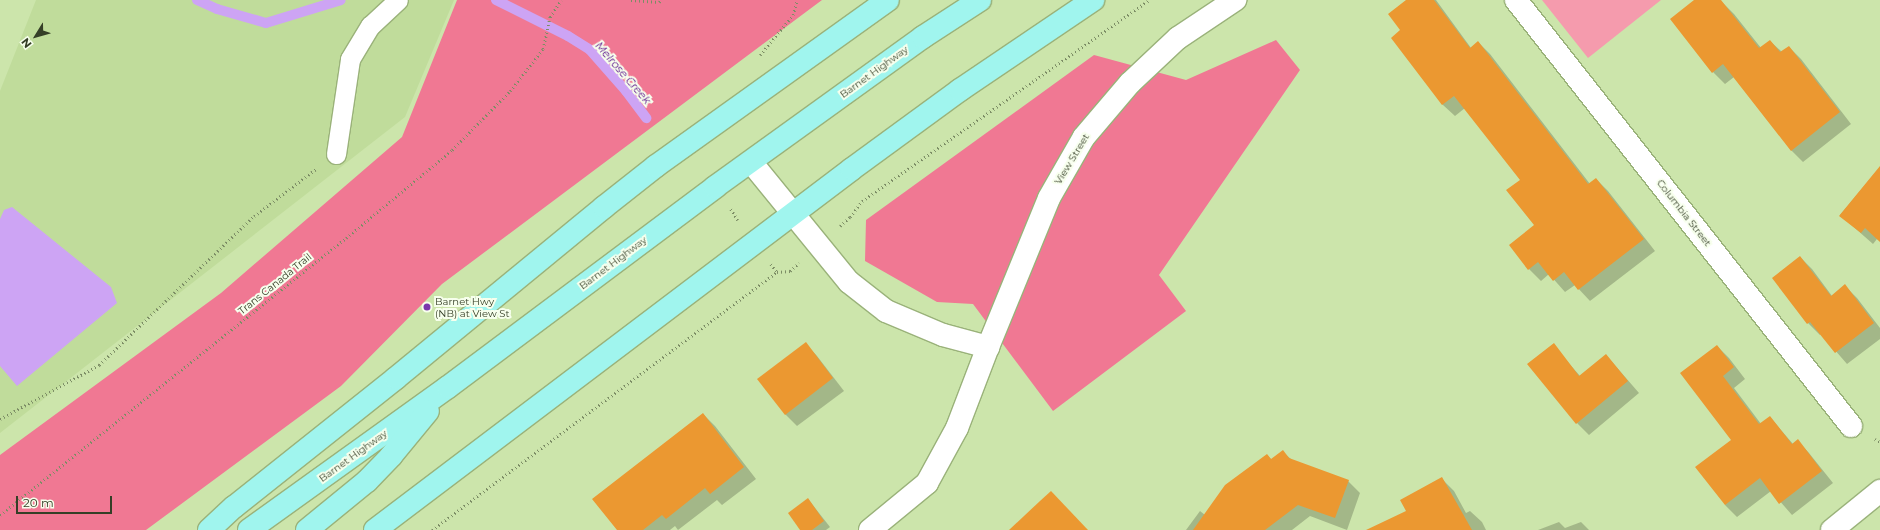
<!DOCTYPE html>
<html>
<head>
<meta charset="utf-8">
<style>
  body { margin:0 }
  #map { position:relative; width:1880px; height:530px; overflow:hidden; background:#cce5ab; font-family:Montserrat,sans-serif }
  div>[style] { position:absolute }
  .built>* { inset:0; background:#c0dc9b }
  .green>* { inset:0; background:#f59bad }
  .forest>* { inset:0; background:#f07893 }
  .water>* { inset:0; background:#cda4f4 }
  .shadow>* { inset:0; background:#0003 }
  .stream>* { height:10px; margin:-5px; padding:0 5px; transform-origin:5px; border-radius:5px; background:#cda4f4 }
  .building>* { inset:0; background:#eb9831 }
  .path>* { height:2.5px; margin-top:-1.25px; transform-origin:0; background:repeating-linear-gradient(90deg,#7c8d65 0 1px,transparent 0 4px) }
  .roads { filter:drop-shadow(1px 0 #9ab27a) drop-shadow(-1px 0 #9ab27a) drop-shadow(0 1px #9ab27a) drop-shadow(0 -1px #9ab27a) }
  .lane>* { height:19px; margin:-9.5px; padding:0 9.5px; transform-origin:9.5px; border-radius:9.5px; background:#fff }
  .street>* { height:22px; margin:-11px; padding:0 11px; transform-origin:11px; border-radius:11px; background:#fff }
  .primary>* { height:22px; margin:-11px; padding:0 11px; transform-origin:11px; border-radius:11px; background:#a0f5ee }
  .dots>* { width:11px; height:11px; translate:-50% -50%; box-sizing:border-box; border:2px solid #f7ffed; border-radius:50% }
  span { translate:-50% -50%; white-space:nowrap; text-align:center; line-height:1.15; -webkit-text-stroke:4px #f7ffed; paint-order:stroke }
  .street-label { font-size:10px; color:#353f27 }
  .poi-label { font-size:10px; color:#353f27 }
  .left { translate:0 -50%; text-align:left }
  .water-label { font-size:11px; color:#60198f; font-style:italic }
  .north { position:absolute; left:16px; top:16px; width:40px; height:40px; -webkit-text-stroke:3px #f7ffed; paint-order:stroke; rotate:233deg; font-size:11px; font-weight:700; line-height:16px; text-align:center; color:#353f27 }
  .north::after { content:''; display:block; margin:auto; width:14px; height:18px; background:#353f27; clip-path:polygon(50% 0,100% 100%,50% 72%,0 100%) }
  .scale { position:absolute; left:16px; top:496px; width:96px; height:18px; box-sizing:border-box; border:2px solid #353f27; border-top:0; padding-left:5px; font-size:12px; line-height:14px; white-space:nowrap; color:#353f27; -webkit-text-stroke:3px #f7ffed; paint-order:stroke }
</style>
</head>
<body>
<div id="map">
  <div class="built">
    <div style="clip-path:polygon(36px 0,454px 0,405px 117px,0 433px,0 91px)"></div>
  </div>
  <div class="green">
    <div style="clip-path:polygon(1542px 0,1661px 0,1588px 58px)"></div>
  </div>
  <div class="forest">
    <div style="clip-path:polygon(457px 0,822px 0,442px 284px,341px 386px,146px 530px,0 530px,0 455px,221px 293px,402px 137px)"></div>
    <div style="clip-path:polygon(1276px 40px,1300px 70px,1159px 275px,1186px 311px,1053px 411px,973px 304px,937px 302px,865px 261px,866px 220px,1094px 55px,1186px 80px)"></div>
  </div>
  <div class="water">
    <div style="clip-path:polygon(12px 207px,111px 287px,117px 303px,17px 386px,0 366px,0 219px,4px 210px)"></div>
  </div>
  <div class="shadow">
    <div style="clip-path:polygon(1408px 0,1436px 0,1471px 48px,1478px 42px,1490px 54px,1590px 184px,1596px 179px,1608px 191px,1655px 251px,1590px 301px,1575px 285px,1565px 292px,1549px 274px,1541px 281px,1529px 269px,1535px 225px,1521px 180px,1465px 108px,1455px 116px,1443px 105px,1392px 38px,1402px 31px)"></div>
    <div style="clip-path:polygon(1695px 0,1719px 0,1722px 2px,1734px 14px,1761px 48px,1770px 41px,1782px 52px,1789px 47px,1801px 59px,1851px 124px,1803px 162px,1791px 150px,1734px 77px,1725px 84px,1713px 72px)"></div>
    <div style="clip-path:polygon(1880px 167px,1880px 241px,1877px 239px,1873px 244px,1840px 215px)"></div>
    <div style="clip-path:polygon(1800px 257px,1812px 269px,1832px 296px,1845px 286px,1857px 298px,1880px 328px,1880px 339px,1847px 364px,1821px 334px,1820px 335px,1808px 323px,1773px 278px)"></div>
    <div style="clip-path:polygon(806px 344px,817px 356px,844px 391px,797px 426px,785px 414px)"></div>
    <div style="clip-path:polygon(1553px 345px,1580px 376px,1606px 355px,1639px 393px,1589px 435px,1577px 423px)"></div>
    <div style="clip-path:polygon(1717px 346px,1729px 358px,1745px 379px,1734px 388px,1761px 424px,1770px 417px,1793px 444px,1798px 441px,1809px 453px,1833px 483px,1792px 515px,1771px 491px,1737px 517px,1725px 505px,1732px 440px)"></div>
    <div style="clip-path:polygon(703px 414px,715px 426px,756px 479px,722px 505px,717px 500px,678px 530px,675px 526px,670px 530px,618px 530px)"></div>
    <div style="clip-path:polygon(1283px 452px,1292px 460px,1348px 481px,1360px 493px,1347px 530px,1310px 516px,1292px 530px,1186px 530px,1200px 511px,1205px 515px,1267px 455px,1272px 460px)"></div>
    <div style="clip-path:polygon(1442px 479px,1454px 491px,1466px 513px,1470px 511px,1482px 522px,1486px 530px,1418px 530px)"></div>
    <div style="clip-path:polygon(808px 499px,830px 527px,826px 530px,801px 530px)"></div>
    <div style="clip-path:polygon(1559px 522px,1565px 528px,1581px 522px,1589px 530px,1538px 530px)"></div>
  </div>
  <div class="stream">
    <div style="left:197px;top:0;width:22px;rotate:24deg"></div>
    <div style="left:217px;top:9px;width:51px;rotate:15.9deg"></div>
    <div style="left:266px;top:23px;width:78px;rotate:-17deg"></div>
    <div style="left:496px;top:0;width:80px;rotate:26.6deg"></div>
    <div style="left:568px;top:36px;width:26px;rotate:32deg"></div>
    <div style="left:590px;top:50px;width:55px;rotate:48.7deg"></div>
    <div style="left:626px;top:91px;width:34px;rotate:53deg"></div>
  </div>
  <div class="building">
    <div style="clip-path:polygon(1406px 0,1434px 0,1470px 48px,1478px 41px,1588px 184px,1596px 178px,1644px 239px,1578px 290px,1564px 272px,1553px 281px,1538px 262px,1528px 270px,1509px 245px,1534px 225px,1506px 190px,1520px 180px,1454px 96px,1442px 105px,1391px 38px,1400px 30px,1388px 14px)"></div>
    <div style="clip-path:polygon(1694px 0,1721px 0,1759px 48px,1770px 40px,1780px 52px,1789px 46px,1840px 112px,1791px 151px,1723px 64px,1712px 73px,1670px 19px)"></div>
    <div style="clip-path:polygon(1880px 166px,1880px 242px,1865px 228px,1861px 233px,1839px 216px)"></div>
    <div style="clip-path:polygon(1800px 256px,1831px 296px,1845px 284px,1874px 323px,1835px 353px,1810px 322px,1807px 324px,1772px 278px)"></div>
    <div style="clip-path:polygon(806px 342px,833px 378px,785px 415px,757px 379px)"></div>
    <div style="clip-path:polygon(1554px 343px,1579px 376px,1606px 354px,1628px 381px,1576px 424px,1527px 364px)"></div>
    <div style="clip-path:polygon(1717px 345px,1734px 367px,1723px 376px,1759px 424px,1770px 416px,1792px 444px,1798px 439px,1822px 471px,1779px 504px,1760px 478px,1725px 505px,1695px 467px,1731px 440px,1680px 373px)"></div>
    <div style="clip-path:polygon(703px 413px,744px 467px,710px 494px,705px 488px,666px 519px,662px 515px,643px 530px,617px 530px,592px 499px)"></div>
    <div style="clip-path:polygon(1283px 450px,1289px 458px,1349px 480px,1335px 518px,1298px 505px,1265px 530px,1193px 530px,1225px 485px,1267px 454px,1271px 459px)"></div>
    <div style="clip-path:polygon(1442px 477px,1472px 530px,1366px 530px,1406px 511px,1400px 500px)"></div>
    <div style="clip-path:polygon(1051px 491px,1088px 530px,1009px 530px,1040px 501px)"></div>
    <div style="clip-path:polygon(808px 498px,824px 521px,812px 530px,800px 530px,788px 513px)"></div>
  </div>
  <div class="path">
    <div style="left:631px;top:0;width:28px;rotate:4deg"></div>
    <div style="left:659px;top:2px;width:3px;rotate:-45deg"></div>
    <div style="left:760px;top:55px;width:52px;rotate:-50.5deg"></div>
    <div style="left:793px;top:15px;width:16px;rotate:-75deg"></div>
    <div style="left:731px;top:209px;width:13px;rotate:58deg"></div>
    <div style="left:840px;top:226px;width:13px;rotate:-42deg"></div>
    <div style="left:850px;top:217px;width:20px;rotate:-53deg"></div>
    <div style="left:862px;top:201px;width:350px;rotate:-35deg"></div>
    <div style="left:771px;top:264px;width:10px;rotate:53deg"></div>
    <div style="left:0;top:419px;width:113px;rotate:-28.6deg"></div>
    <div style="left:99px;top:365px;width:215px;rotate:-43.9deg"></div>
    <div style="left:254px;top:216px;width:78px;rotate:-37.2deg"></div>
    <div style="left:1875px;top:439px;width:6px;rotate:31deg"></div>
    <div style="left:0;top:515px;width:443px;rotate:-38.7deg"></div>
    <div style="left:346px;top:238px;width:138px;rotate:-39.7deg"></div>
    <div style="left:452px;top:150px;width:83px;rotate:-45.5deg"></div>
    <div style="left:510px;top:91px;width:53px;rotate:-51.8deg"></div>
    <div style="left:543px;top:49px;width:33px;rotate:-78deg"></div>
    <div style="left:550px;top:17px;width:20px;rotate:-57deg"></div>
    <div style="left:432px;top:530px;width:431px;rotate:-36.8deg"></div>
    <div style="left:777px;top:272px;width:13px;rotate:-4deg"></div>
    <div style="left:790px;top:271px;width:12px;rotate:-42deg"></div>
  </div>
  <div class="roads">
    <div class="lane">
      <div style="left:336px;top:154px;width:96px;rotate:-81.6deg"></div>
      <div style="left:350px;top:59px;width:39px;rotate:-59deg"></div>
      <div style="left:370px;top:26px;width:38px;rotate:-43deg"></div>
    </div>
    <div class="street">
      <div style="left:1516px;top:0;width:542px;rotate:51.82deg"></div>
      <div style="left:751px;top:162px;width:155px;rotate:50.8deg"></div>
      <div style="left:849px;top:282px;width:47px;rotate:38.1deg"></div>
      <div style="left:886px;top:311px;width:62px;rotate:22.8deg"></div>
      <div style="left:943px;top:335px;width:47px;rotate:14.9deg"></div>
      <div style="left:870px;top:530px;width:74px;rotate:-39.5deg"></div>
      <div style="left:927px;top:483px;width:63px;rotate:-61.4deg"></div>
      <div style="left:957px;top:428px;width:87px;rotate:-69.1deg"></div>
      <div style="left:988px;top:347px;width:161px;rotate:-67.7deg"></div>
      <div style="left:1049px;top:198px;width:70px;rotate:-60.2deg"></div>
      <div style="left:1084px;top:137px;width:71px;rotate:-49.6deg"></div>
      <div style="left:1130px;top:83px;width:66px;rotate:-43.2deg"></div>
      <div style="left:1178px;top:38px;width:69px;rotate:-33.7deg"></div>
      <div style="left:1832px;top:530px;width:62px;rotate:-39.1deg"></div>
    </div>
    <div class="primary">
      <div style="left:209px;top:530px;width:34px;rotate:-43deg"></div>
      <div style="left:234px;top:507px;width:207px;rotate:-38.5deg"></div>
      <div style="left:396px;top:378px;width:269px;rotate:-39.4deg"></div>
      <div style="left:604px;top:207px;width:66px;rotate:-38.3deg"></div>
      <div style="left:656px;top:166px;width:285px;rotate:-35.6deg"></div>
      <div style="left:249px;top:530px;width:245px;rotate:-35.7deg"></div>
      <div style="left:448px;top:387px;width:334px;rotate:-36.8deg"></div>
      <div style="left:715px;top:187px;width:256px;rotate:-35.8deg"></div>
      <div style="left:923px;top:37px;width:68px;rotate:-33deg"></div>
      <div style="left:307px;top:530px;width:77px;rotate:-39.2deg"></div>
      <div style="left:367px;top:481px;width:35px;rotate:-46deg"></div>
      <div style="left:391px;top:456px;width:58px;rotate:-50.6deg"></div>
      <div style="left:375px;top:530px;width:598px;rotate:-37.12deg"></div>
      <div style="left:852px;top:169px;width:134px;rotate:-36.2deg"></div>
      <div style="left:960px;top:90px;width:161px;rotate:-34.1deg"></div>
    </div>
  </div>
  <div class="dots">
    <div style="left:427px;top:307px;background:#7a38ac"></div>
  </div>
  <div class="street-label">
    <span style="left:874px;top:72px;rotate:-36deg">Barnet Highway</span>
    <span style="left:1072px;top:159px;rotate:-59deg">View Street</span>
    <span style="left:1684px;top:213px;rotate:52deg">Columbia Street</span>
    <span style="left:613px;top:263px;rotate:-37deg">Barnet Highway</span>
    <span style="left:275px;top:284px;rotate:-39deg">Trans Canada Trail</span>
    <span style="left:353px;top:456px;rotate:-36deg">Barnet Highway</span>
  </div>
  <div class="poi-label">
    <span class="left" style="left:435px;top:307px">Barnet Hwy<br>(NB) at View St</span>
  </div>
  <div class="water-label">
    <span style="left:623px;top:73px;rotate:49deg">Melrose Creek</span>
  </div>
  <div class="north">N</div>
  <div class="scale">20 m</div>
</div>
</body>
</html>
